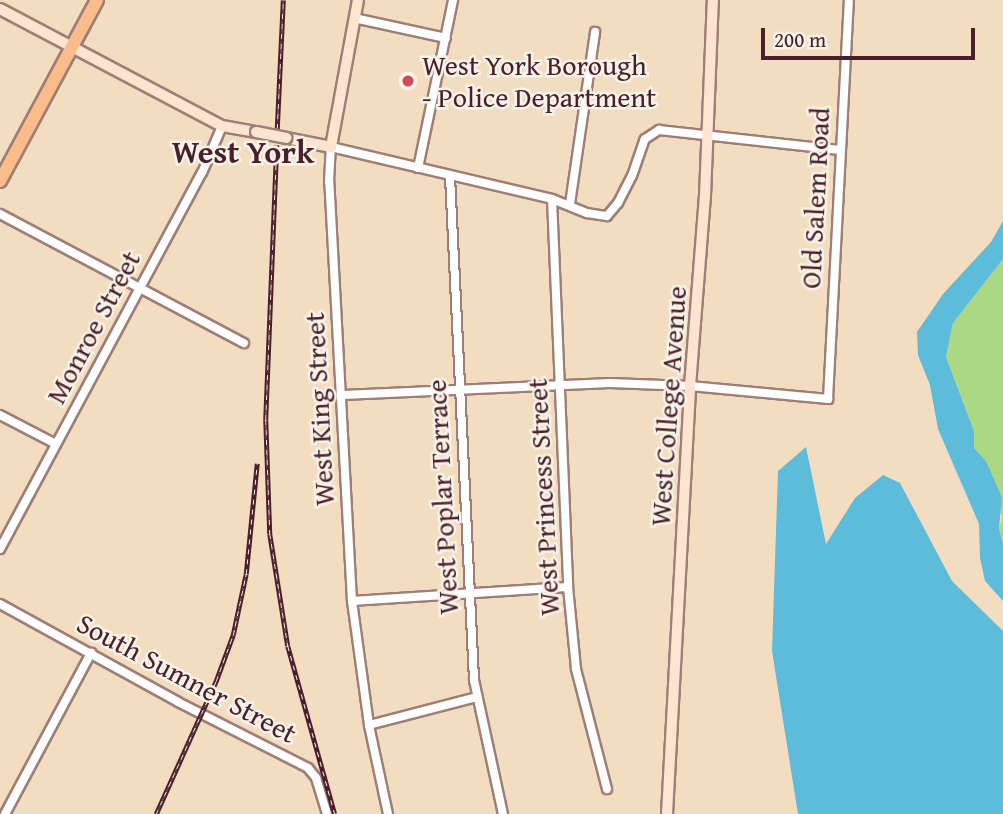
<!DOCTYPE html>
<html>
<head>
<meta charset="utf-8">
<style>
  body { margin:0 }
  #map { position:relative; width:1003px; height:814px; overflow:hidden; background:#f3ddc0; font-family:"Gentium Book Plus",serif }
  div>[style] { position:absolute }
  .green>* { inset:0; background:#acd884 }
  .water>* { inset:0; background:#5cbcda }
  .roads { filter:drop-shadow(2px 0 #9e7e76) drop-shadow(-2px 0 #9e7e76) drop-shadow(0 2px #9e7e76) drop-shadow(0 -2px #9e7e76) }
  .street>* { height:8px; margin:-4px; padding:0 4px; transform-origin:4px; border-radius:4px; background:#fff }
  .secondary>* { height:10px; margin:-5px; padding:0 5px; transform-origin:5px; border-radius:5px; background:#fde4d1 }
  .primary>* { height:12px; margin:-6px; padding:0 6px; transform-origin:6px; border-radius:6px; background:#fabc8b }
  .rail>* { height:4.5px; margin-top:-2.25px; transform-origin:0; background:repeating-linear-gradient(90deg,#f7f3e8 0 5px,#4a1f2b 0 10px); box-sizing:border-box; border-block:2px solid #4a1f2b }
  .bridges { filter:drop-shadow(2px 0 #9e7e76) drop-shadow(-2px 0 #9e7e76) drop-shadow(0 2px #9e7e76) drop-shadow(0 -2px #9e7e76) }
  .secondary-bridge>* { height:10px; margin:-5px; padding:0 5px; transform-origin:5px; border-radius:5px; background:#fde4d1 }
  .dots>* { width:19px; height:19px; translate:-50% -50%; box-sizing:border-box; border:4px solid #f7f3e8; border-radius:50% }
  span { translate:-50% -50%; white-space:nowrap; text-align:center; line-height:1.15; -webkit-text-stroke:5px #f7f3e8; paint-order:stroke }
  .poi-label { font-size:28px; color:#4a1f2b }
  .left { translate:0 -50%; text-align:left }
  .street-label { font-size:28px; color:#4a1f2b }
  .quarter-label { font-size:32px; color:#4a1f2b; font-weight:700 }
  .scale { position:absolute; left:761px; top:28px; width:214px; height:32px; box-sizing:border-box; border:4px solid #4a1f2b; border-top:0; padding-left:9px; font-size:21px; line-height:24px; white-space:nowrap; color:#4a1f2b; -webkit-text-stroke:5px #f7f3e8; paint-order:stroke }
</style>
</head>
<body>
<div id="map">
  <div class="green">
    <div style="clip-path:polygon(1003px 259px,1003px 544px,999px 528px,1002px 517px,986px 461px,974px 448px,974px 431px,946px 357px,953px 323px)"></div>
  </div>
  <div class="water">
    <div style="clip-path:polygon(1003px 221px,1003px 259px,953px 323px,946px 357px,974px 431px,974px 448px,986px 461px,1002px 498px,999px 528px,1003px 544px,1003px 601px,985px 581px,980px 558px,979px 524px,938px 429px,930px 385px,918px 355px,917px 332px,943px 294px,991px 242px)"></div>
    <div style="clip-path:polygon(806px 447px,826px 544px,855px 498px,883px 475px,900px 483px,952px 581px,1003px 631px,1003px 814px,798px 814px,772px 651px,778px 471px)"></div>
  </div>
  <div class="roads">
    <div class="street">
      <div style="left:354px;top:18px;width:94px;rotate:12.3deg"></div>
      <div style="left:418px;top:168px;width:172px;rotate:-78.2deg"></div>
      <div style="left:450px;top:176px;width:505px;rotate:87.27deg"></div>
      <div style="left:474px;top:680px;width:137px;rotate:77.8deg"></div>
      <div style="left:552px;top:199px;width:388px;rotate:87.6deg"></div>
      <div style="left:568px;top:587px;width:82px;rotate:84.4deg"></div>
      <div style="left:576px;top:669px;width:124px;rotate:75.5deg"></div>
      <div style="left:570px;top:204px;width:174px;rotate:-81.7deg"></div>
      <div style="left:0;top:214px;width:276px;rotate:27.9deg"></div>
      <div style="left:343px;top:395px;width:267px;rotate:-2.6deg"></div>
      <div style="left:610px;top:383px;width:80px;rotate:2.1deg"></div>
      <div style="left:690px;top:386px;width:139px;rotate:5.4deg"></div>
      <div style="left:828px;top:399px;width:400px;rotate:-87deg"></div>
      <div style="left:0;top:415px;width:63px;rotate:27.4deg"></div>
      <div style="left:0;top:549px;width:427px;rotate:-61.8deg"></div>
      <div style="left:202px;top:173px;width:51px;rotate:-66.9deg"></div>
      <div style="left:352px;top:601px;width:216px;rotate:-3.7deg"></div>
      <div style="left:0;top:604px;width:203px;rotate:28.8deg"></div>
      <div style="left:178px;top:702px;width:146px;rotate:26.9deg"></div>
      <div style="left:308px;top:768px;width:13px;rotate:51deg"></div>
      <div style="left:316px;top:778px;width:38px;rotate:73deg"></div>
      <div style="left:369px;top:725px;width:112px;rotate:-14.5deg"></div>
      <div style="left:5px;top:814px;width:183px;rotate:-61.9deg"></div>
      <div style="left:388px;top:814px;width:91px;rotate:-102.1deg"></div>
      <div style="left:369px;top:725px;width:125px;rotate:-97.8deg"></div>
      <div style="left:352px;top:601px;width:420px;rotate:-93.1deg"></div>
      <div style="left:329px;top:182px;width:35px;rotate:-87deg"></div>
      <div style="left:331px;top:147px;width:227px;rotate:13.2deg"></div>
      <div style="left:552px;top:199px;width:38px;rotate:22deg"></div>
      <div style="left:587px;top:213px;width:20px;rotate:9deg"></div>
      <div style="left:607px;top:216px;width:17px;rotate:-50deg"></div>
      <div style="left:618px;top:203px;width:30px;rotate:-63deg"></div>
      <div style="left:632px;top:176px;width:39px;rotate:-71deg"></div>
      <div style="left:645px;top:139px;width:17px;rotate:-33deg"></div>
      <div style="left:659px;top:130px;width:182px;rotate:6.3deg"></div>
    </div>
    <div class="secondary">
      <div style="left:0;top:9px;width:251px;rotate:27.8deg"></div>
      <div style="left:222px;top:126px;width:35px;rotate:10deg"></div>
      <div style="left:286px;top:138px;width:46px;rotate:11.3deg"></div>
      <div style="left:331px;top:147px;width:149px;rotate:-79.6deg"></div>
      <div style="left:667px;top:814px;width:429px;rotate:-86.9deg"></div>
      <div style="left:690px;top:386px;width:191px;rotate:-85.5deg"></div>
      <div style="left:705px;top:196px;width:196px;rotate:-87.7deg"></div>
    </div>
    <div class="primary">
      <div style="left:0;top:181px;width:205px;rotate:-61.8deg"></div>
    </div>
  </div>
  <div class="rail">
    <div style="left:277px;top:129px;width:129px;rotate:-87.3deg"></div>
    <div style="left:277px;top:145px;width:275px;rotate:92.3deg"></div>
    <div style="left:266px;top:420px;width:114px;rotate:88deg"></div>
    <div style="left:270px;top:534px;width:113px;rotate:80.9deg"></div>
    <div style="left:288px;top:646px;width:174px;rotate:74.4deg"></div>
    <div style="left:156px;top:814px;width:146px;rotate:-65.7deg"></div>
    <div style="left:216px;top:681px;width:49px;rotate:-69.7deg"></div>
    <div style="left:233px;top:635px;width:62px;rotate:-78deg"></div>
    <div style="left:246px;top:574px;width:111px;rotate:-84.3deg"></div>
  </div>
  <div class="bridges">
    <div class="secondary-bridge">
      <div style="left:256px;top:132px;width:31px;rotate:11deg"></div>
    </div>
  </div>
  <div class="dots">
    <div style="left:408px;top:81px;background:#d1495b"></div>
  </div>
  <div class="poi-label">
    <span class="left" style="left:422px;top:81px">West York Borough<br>- Police Department</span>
  </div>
  <div class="street-label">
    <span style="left:815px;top:198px;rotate:-87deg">Old Salem Road</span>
    <span style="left:93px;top:327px;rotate:-62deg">Monroe Street</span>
    <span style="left:668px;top:406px;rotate:-86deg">West College Avenue</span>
    <span style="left:319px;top:409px;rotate:-93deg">West King Street</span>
    <span style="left:442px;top:497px;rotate:-93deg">West Poplar Terrace</span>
    <span style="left:543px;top:497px;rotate:-93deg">West Princess Street</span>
    <span style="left:187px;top:678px;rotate:28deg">South Sumner Street</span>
  </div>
  <div class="quarter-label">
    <span style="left:243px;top:152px">West York</span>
  </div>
  <div class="scale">200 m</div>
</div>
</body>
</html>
